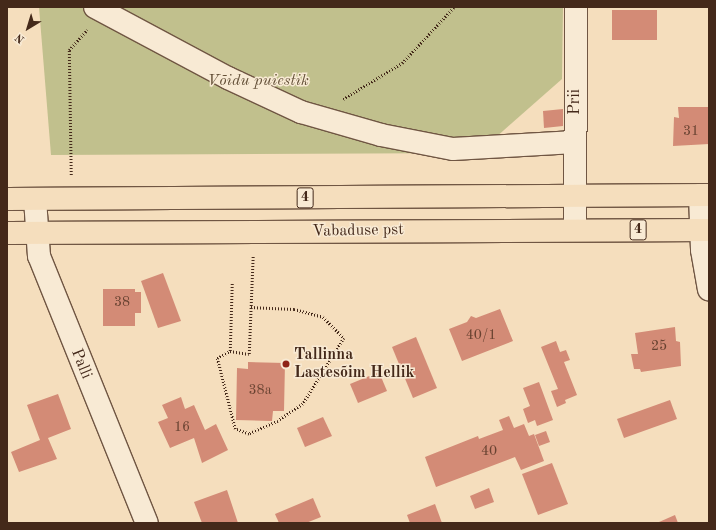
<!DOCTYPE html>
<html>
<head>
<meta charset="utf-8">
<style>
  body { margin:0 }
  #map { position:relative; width:716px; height:530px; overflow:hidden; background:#f5debd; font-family:"Old Standard TT",serif }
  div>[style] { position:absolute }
  .green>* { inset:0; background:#c1c08d }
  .building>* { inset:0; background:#d38b76 }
  .path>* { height:2.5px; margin-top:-1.25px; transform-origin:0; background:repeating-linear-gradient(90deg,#44291a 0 1px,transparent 0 3px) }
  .roads { filter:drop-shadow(1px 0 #705643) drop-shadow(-1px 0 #705643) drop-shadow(0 1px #705643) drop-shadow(0 -1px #705643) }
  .minor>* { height:22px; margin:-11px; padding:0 11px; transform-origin:11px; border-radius:11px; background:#f8ead4 }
  .highway>* { height:22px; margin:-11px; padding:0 11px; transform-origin:11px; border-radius:11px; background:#f5debd }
  .dots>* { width:11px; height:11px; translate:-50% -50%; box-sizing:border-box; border:2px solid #f8ead4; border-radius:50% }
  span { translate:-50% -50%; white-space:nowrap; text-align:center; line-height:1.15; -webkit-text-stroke:3px #f8ead4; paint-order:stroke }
  .number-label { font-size:14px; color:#684231 }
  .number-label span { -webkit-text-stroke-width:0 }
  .shield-label span { padding:1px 3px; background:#f8ead4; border:1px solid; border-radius:3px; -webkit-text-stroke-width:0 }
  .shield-label { font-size:15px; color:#44291a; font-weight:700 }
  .park-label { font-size:16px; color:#634f37; font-style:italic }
  .street-label { font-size:16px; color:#44291a }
  .poi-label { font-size:16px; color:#44291a; font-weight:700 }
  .left { translate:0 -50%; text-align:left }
  .frame { position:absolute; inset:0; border:8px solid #44291a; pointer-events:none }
  .north { position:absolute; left:8px; top:8px; width:40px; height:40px; -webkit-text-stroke:3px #f8ead4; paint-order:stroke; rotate:218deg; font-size:11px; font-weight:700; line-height:16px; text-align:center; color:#44291a }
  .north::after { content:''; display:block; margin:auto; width:14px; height:18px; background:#44291a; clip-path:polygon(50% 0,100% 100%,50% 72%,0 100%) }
</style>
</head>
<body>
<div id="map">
  <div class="green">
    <div style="clip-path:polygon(39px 7px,563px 7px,562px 79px,478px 153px,51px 155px)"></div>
  </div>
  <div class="building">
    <div style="clip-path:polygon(612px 10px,657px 10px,657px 40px,612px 40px)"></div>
    <div style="clip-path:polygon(678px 107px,709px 107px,709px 144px,673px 146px,674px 117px,679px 118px)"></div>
    <div style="clip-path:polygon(563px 109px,563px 126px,544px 128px,543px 111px)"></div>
    <div style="clip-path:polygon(163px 273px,181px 321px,158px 328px,141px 281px)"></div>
    <div style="clip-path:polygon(103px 289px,135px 289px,135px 292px,141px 292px,141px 313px,135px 313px,135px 326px,103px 326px)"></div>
    <div style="clip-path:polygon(500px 309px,513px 341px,462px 361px,449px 329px,467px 322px,471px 316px,476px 318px)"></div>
    <div style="clip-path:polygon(675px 327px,676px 341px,680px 342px,681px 366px,641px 372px,640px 369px,634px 369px,631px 354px,638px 354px,635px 333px)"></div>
    <div style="clip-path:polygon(416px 337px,437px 388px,413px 398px,392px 347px)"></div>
    <div style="clip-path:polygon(556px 341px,560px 352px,566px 350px,570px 360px,564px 362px,577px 395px,565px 400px,566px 403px,557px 407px,551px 391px,558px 389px,541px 347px)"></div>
    <div style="clip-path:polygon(248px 362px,285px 363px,284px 411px,273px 411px,272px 421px,236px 420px,237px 368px,248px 369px)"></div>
    <div style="clip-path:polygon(379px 372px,387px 391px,358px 403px,350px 384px)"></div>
    <div style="clip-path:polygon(539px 382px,553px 420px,537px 426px,535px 420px,528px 423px,523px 409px,530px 406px,523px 388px)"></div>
    <div style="clip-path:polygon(58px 394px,71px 429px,48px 438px,57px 459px,19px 472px,11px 452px,40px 440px,27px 405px)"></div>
    <div style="clip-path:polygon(181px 397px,185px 409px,194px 405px,205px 430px,216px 424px,228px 450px,202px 463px,194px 438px,170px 448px,158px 422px,168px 418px,162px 405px)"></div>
    <div style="clip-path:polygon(670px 400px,677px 419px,624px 438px,617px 419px)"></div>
    <div style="clip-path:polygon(509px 416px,514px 428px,524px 424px,529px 436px,534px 434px,544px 461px,521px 470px,515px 457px,436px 487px,425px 457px,478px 436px,479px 439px,503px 430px,499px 420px)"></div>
    <div style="clip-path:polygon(323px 417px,332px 436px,305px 447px,297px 428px)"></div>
    <div style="clip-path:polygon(546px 431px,550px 442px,539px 446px,535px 435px)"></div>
    <div style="clip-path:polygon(552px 463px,568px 504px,538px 515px,522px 474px)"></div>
    <div style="clip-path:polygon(489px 488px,494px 502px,475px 509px,470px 496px)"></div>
    <div style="clip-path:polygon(227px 490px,238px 523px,202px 523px,194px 502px)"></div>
    <div style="clip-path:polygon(313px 498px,321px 517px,306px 523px,279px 523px,275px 514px)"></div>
    <div style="clip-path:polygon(435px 504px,442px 523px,410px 523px,407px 515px)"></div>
    <div style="clip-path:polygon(675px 515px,678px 523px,659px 523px,659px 522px)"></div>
  </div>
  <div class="path">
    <div style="left:343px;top:99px;width:69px;rotate:-31.4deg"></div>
    <div style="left:402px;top:63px;width:76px;rotate:-47.1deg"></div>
    <div style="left:71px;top:175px;width:125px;rotate:-90.9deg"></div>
    <div style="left:69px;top:50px;width:27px;rotate:-48deg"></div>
    <div style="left:251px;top:307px;width:43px;rotate:2.7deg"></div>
    <div style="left:294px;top:309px;width:30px;rotate:15deg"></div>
    <div style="left:323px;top:317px;width:30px;rotate:45deg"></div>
    <div style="left:344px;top:338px;width:78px;rotate:121.8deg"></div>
    <div style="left:303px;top:404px;width:30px;rotate:146deg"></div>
    <div style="left:278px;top:421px;width:32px;rotate:156deg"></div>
    <div style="left:249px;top:434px;width:15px;rotate:-160deg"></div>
    <div style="left:235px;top:429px;width:73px;rotate:-104.2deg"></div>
    <div style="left:217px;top:358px;width:15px;rotate:-28deg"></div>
    <div style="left:230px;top:351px;width:19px;rotate:9deg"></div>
    <div style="left:249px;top:354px;width:98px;rotate:-87.7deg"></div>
    <div style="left:230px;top:351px;width:68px;rotate:-88.3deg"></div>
  </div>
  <div class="roads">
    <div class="minor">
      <div style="left:95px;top:7px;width:151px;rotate:28.1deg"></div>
      <div style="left:228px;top:78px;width:81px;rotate:25deg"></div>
      <div style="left:301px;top:112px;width:83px;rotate:16deg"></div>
      <div style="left:381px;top:135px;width:73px;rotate:11deg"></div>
      <div style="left:453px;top:149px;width:122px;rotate:-3.3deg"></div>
      <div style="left:700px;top:195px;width:55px;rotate:87.9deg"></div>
      <div style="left:702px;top:250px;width:40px;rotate:80deg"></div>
      <div style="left:35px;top:199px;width:57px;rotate:86deg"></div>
      <div style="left:39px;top:256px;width:288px;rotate:68deg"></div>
      <div style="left:575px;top:230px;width:223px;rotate:-89.7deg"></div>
    </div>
    <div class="highway">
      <div style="left:7px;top:199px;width:702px;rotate:-0.33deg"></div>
      <div style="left:7px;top:233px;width:702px;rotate:-0.24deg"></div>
    </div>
  </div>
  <div class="dots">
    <div style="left:286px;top:364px;background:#8f2418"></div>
  </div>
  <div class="number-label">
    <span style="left:691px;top:131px">31</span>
    <span style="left:122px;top:302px">38</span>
    <span style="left:481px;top:335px">40/1</span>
    <span style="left:659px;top:346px">25</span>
    <span style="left:260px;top:390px">38a</span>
    <span style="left:182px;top:427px">16</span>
    <span style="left:489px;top:451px">40</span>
  </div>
  <div class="shield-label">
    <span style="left:305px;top:198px">4</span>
    <span style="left:638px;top:230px">4</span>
  </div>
  <div class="park-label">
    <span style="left:258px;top:81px">Võidu puiestik</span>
  </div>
  <div class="street-label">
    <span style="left:575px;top:102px;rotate:-90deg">Prii</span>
    <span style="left:358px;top:231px;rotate:-1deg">Vabaduse pst</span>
    <span style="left:81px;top:364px;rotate:68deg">Palli</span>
  </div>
  <div class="poi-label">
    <span class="left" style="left:294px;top:364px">Tallinna<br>Lastesõim Hellik</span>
  </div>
  <div class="frame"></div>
  <div class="north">N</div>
</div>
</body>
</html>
